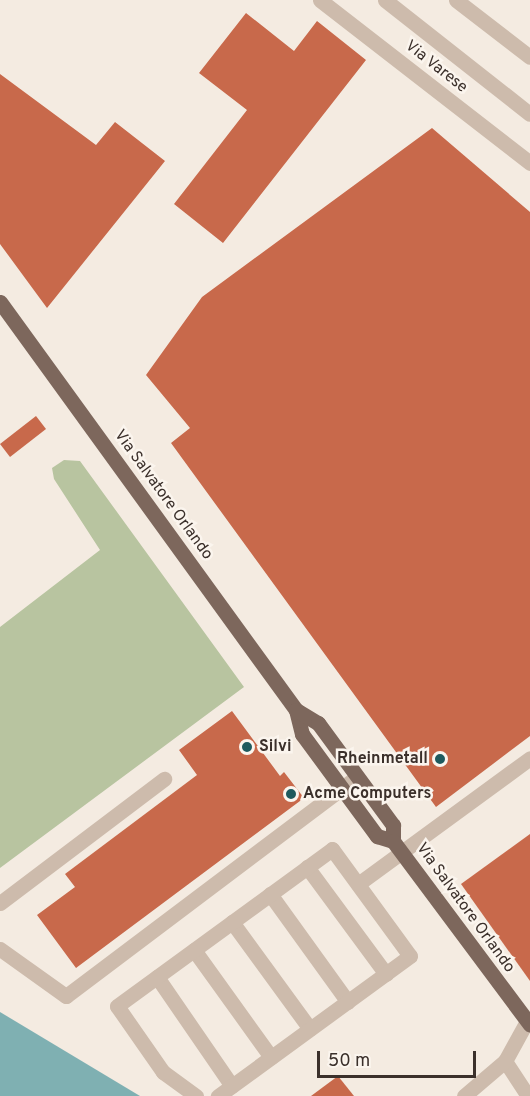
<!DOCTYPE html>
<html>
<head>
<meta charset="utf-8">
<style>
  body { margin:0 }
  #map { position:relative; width:530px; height:1096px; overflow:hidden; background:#f4ebe1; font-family:Overpass,sans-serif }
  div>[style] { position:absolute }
  .green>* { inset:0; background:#b8c4a0 }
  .water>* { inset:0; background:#7fb0b2 }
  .building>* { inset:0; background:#c8694b }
  .minor>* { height:15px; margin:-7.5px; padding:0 7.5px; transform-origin:7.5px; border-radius:7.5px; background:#cdbbac }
  .major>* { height:15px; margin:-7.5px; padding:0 7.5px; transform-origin:7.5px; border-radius:7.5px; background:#7d675c }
  .dots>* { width:16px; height:16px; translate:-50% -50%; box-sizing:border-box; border:3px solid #fbf5ee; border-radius:50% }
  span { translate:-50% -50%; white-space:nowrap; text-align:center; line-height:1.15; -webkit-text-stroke:5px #fbf5ee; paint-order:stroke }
  .street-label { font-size:16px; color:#3b302b }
  .poi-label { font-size:16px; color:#3b302b; font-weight:700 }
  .left { translate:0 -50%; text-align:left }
  .right { translate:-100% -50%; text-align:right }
  .scale { position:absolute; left:317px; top:1051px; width:159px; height:27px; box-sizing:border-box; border:3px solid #3b302b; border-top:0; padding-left:8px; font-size:18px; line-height:21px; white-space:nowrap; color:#3b302b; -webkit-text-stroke:4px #fbf5ee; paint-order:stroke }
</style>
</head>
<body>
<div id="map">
  <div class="green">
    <div style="clip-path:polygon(64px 460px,80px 461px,244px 687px,0 868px,0 627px,100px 550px,54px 479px,52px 468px)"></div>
  </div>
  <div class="water">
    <div style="clip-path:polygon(0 1012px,140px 1096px,0 1096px)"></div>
  </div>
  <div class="building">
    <div style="clip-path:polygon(246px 13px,294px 51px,317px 21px,366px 60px,223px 243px,174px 204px,247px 110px,199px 73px)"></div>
    <div style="clip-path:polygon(0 74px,96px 145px,115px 122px,165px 161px,47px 308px,0 244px)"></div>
    <div style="clip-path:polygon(432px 128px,530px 212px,530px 736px,436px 807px,171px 443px,190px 428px,146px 375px,202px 297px)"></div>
    <div style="clip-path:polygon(36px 416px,46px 429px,10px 457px,0 444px)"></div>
    <div style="clip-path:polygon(232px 711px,280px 776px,284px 772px,304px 798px,76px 968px,37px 915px,75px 887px,65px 874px,197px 775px,179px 750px)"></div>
    <div style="clip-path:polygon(530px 834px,530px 981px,461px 884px)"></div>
    <div style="clip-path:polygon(338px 1076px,354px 1096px,311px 1096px)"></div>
  </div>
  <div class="minor">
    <div style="left:320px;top:0;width:266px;rotate:37.8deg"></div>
    <div style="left:385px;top:0;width:184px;rotate:38.2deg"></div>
    <div style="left:456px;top:0;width:93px;rotate:37.6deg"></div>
    <div style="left:307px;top:867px;width:133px;rotate:53.6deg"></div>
    <div style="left:358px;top:884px;width:213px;rotate:-36.2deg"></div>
    <div style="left:270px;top:894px;width:133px;rotate:54.2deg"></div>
    <div style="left:0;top:903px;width:206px;rotate:-37.1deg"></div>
    <div style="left:232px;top:922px;width:132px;rotate:53.9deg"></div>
    <div style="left:0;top:949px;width:81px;rotate:35.5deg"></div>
    <div style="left:66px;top:996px;width:364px;rotate:-37deg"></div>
    <div style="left:194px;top:950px;width:132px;rotate:54.3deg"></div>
    <div style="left:157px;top:977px;width:132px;rotate:55.5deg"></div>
    <div style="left:527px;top:1021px;width:46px;rotate:118.8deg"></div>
    <div style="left:505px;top:1061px;width:42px;rotate:56.7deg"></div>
    <div style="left:196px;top:1096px;width:41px;rotate:-144deg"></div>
    <div style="left:163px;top:1072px;width:80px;rotate:-124.9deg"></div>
    <div style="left:117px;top:1006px;width:266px;rotate:-36.1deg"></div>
    <div style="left:332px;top:849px;width:132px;rotate:53.9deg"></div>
    <div style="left:410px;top:956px;width:238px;rotate:143.9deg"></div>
    <div style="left:464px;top:1096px;width:54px;rotate:-40.5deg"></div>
  </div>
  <div class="major">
    <div style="left:0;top:302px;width:504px;rotate:54.04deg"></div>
    <div style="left:296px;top:710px;width:25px;rotate:76deg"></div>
    <div style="left:302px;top:734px;width:127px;rotate:53.7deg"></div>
    <div style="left:377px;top:836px;width:17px;rotate:17deg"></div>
    <div style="left:296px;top:710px;width:26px;rotate:31deg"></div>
    <div style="left:318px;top:723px;width:127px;rotate:53.7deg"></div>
    <div style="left:393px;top:825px;width:16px;rotate:90deg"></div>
    <div style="left:393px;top:841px;width:229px;rotate:53.3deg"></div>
  </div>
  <div class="dots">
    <div style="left:247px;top:747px;background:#1f5a5e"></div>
    <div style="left:440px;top:759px;background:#1f5a5e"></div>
    <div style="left:291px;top:794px;background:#1f5a5e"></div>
  </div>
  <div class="street-label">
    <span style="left:436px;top:67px;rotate:38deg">Via Varese</span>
    <span style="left:163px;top:495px;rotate:54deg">Via Salvatore Orlando</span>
    <span style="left:465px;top:908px;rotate:54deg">Via Salvatore Orlando</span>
  </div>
  <div class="poi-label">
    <span class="left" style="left:259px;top:747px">Silvi</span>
    <span class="right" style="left:428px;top:759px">Rheinmetall</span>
    <span class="left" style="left:303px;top:794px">Acme Computers</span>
  </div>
  <div class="scale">50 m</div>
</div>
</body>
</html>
